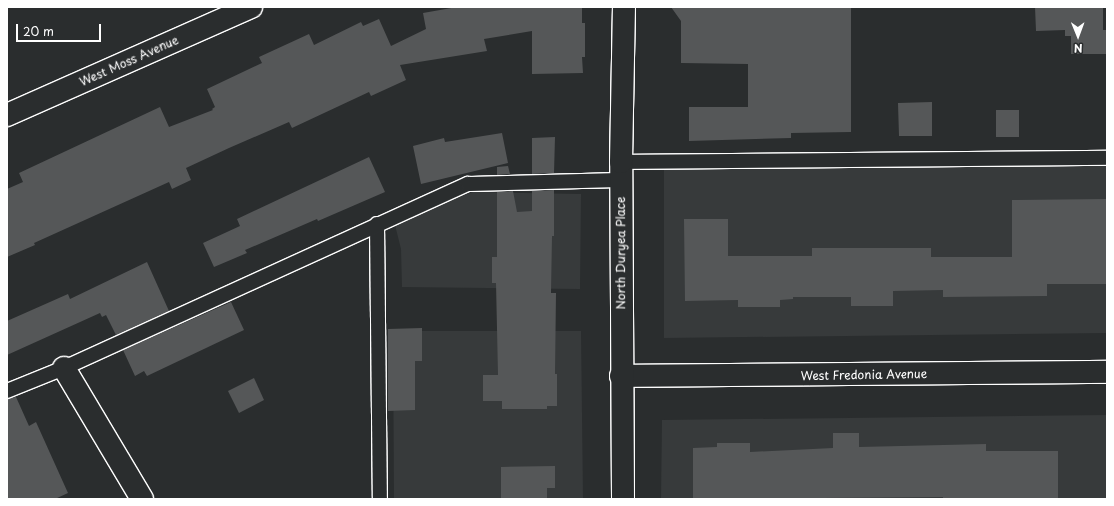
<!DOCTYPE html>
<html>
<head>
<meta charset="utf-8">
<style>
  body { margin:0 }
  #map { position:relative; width:1114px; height:506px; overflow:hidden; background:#2a2d2e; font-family:"Playpen Sans",sans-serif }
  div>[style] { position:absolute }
  .built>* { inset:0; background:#373a3b }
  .building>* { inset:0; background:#555758 }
  .roads { filter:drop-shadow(1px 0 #fff) drop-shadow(-1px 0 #fff) drop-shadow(0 1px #fff) drop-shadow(0 -1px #fff) }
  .service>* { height:14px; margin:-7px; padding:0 7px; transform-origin:7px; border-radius:7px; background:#2a2d2e }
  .minor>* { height:22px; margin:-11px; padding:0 11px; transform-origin:11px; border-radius:11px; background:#2a2d2e }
  .tertiary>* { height:22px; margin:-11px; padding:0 11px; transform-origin:11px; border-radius:11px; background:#2a2d2e }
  span { translate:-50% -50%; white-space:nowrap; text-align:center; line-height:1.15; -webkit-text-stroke:4px #2a2d2e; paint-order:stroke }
  .street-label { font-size:12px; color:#fff }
  .frame { position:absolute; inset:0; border:8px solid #fff; pointer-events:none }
  .north { position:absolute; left:1058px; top:16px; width:40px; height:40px; -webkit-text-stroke:3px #2a2d2e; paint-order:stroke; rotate:179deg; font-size:11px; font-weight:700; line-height:16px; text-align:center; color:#fff }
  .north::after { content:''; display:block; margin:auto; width:14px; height:18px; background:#fff; clip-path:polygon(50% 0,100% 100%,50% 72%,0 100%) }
  .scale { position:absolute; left:16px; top:24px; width:85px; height:18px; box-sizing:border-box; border:2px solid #fff; border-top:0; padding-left:5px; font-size:12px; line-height:14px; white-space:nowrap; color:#fff; -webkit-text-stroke:3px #2a2d2e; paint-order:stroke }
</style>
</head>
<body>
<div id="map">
  <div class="built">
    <div style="clip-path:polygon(1107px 162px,1107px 333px,664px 338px,664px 167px)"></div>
    <div style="clip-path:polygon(473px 192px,581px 194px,580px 289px,402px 287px,401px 249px,394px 221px)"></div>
    <div style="clip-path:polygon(393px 331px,581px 331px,583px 499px,394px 499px)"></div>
    <div style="clip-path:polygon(1107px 415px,1107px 499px,661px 499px,662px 420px)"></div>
  </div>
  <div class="building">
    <div style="clip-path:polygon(457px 7px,582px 7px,582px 23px,585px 23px,585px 57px,582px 57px,583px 73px,532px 74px,532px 31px,484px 39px,487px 51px,400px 65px,406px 80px,371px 96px,369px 92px,292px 128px,289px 122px,229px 148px,186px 168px,191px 180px,172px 189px,169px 182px,34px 243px,35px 245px,7px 257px,7px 189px,23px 182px,19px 173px,160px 107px,169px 127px,213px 110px,212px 109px,215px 107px,207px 89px,262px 63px,259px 57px,309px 34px,314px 45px,361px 22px,363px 26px,379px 19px,391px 46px,426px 29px,423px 13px)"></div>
    <div style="clip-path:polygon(671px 7px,851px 7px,851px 132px,791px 133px,791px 138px,689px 141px,689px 107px,748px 107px,748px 64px,681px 63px,681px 21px)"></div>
    <div style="clip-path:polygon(1035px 7px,1103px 7px,1103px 30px,1107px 30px,1107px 54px,1071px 54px,1071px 36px,1065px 36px,1065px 30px,1036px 31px)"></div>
    <div style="clip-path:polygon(932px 102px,932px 136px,899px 136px,898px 103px)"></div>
    <div style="clip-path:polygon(996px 110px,1019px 110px,1019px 137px,996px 137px)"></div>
    <div style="clip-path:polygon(502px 133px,508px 163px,421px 184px,413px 146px,444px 138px,445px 142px)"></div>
    <div style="clip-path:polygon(555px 137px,554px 173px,532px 174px,532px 138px)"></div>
    <div style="clip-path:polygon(369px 157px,385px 192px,318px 221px,317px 219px,245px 250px,247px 253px,214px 267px,203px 243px,240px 226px,237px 219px)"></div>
    <div style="clip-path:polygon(508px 166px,510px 174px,497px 175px,497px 167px)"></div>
    <div style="clip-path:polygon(554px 190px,554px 236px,552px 236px,551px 293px,556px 293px,555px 374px,557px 374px,557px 406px,547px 406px,547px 409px,502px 409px,502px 401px,483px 401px,483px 375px,498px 375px,496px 283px,492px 283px,492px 257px,497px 257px,497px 192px,513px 191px,517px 212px,532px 211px,532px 191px)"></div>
    <div style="clip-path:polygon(1107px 199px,1107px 284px,1047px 284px,1047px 296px,943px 297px,943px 290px,893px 291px,893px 306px,851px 306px,851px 297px,793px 297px,793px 299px,780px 300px,780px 307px,738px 307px,738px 300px,685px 301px,684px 219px,728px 219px,728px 256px,812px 256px,812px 248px,931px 248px,931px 257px,1012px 257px,1012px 200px)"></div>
    <div style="clip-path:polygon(147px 262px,169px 311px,116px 335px,106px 315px,102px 317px,100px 313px,7px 355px,7px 321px,68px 294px,70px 299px)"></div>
    <div style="clip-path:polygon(231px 302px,244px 330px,147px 376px,144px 371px,135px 376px,123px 350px)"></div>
    <div style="clip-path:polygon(422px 328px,422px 361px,415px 361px,415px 410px,388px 411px,388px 329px)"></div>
    <div style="clip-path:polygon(254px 378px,264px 400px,239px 413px,228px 391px)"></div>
    <div style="clip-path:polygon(16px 397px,29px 426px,36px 422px,68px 493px,55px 499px,7px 499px,7px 399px)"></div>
    <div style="clip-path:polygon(833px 433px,859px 433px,859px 447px,986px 444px,986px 451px,1058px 451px,1058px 499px,943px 499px,943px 497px,693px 499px,693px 448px,717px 447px,717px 443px,750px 443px,750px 452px,833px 448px)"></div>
    <div style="clip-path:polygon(555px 466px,555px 488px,547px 488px,547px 499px,501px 499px,501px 467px)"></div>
  </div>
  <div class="roads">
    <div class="service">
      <div style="left:621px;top:162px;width:486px;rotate:-0.5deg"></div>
      <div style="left:377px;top:224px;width:275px;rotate:89.4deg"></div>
      <div style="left:7px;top:391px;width:61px;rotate:-22deg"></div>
      <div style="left:64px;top:368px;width:444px;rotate:-24.5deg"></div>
      <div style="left:468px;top:184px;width:153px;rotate:-1.5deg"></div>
    </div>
    <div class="minor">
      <div style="left:64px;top:368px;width:152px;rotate:59.2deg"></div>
      <div style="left:621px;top:376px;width:486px;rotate:-0.5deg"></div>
      <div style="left:623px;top:499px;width:337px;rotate:-90.3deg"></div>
      <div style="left:621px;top:162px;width:155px;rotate:-88.9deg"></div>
    </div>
    <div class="tertiary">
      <div style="left:7px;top:115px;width:267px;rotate:-23.9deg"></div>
    </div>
  </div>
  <div class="street-label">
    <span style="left:129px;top:61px;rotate:-24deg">West Moss Avenue</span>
    <span style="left:621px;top:253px;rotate:-90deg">North Duryea Place</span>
    <span style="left:864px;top:375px;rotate:-1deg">West Fredonia Avenue</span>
  </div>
  <div class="frame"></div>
  <div class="north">N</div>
  <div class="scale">20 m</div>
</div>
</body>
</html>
